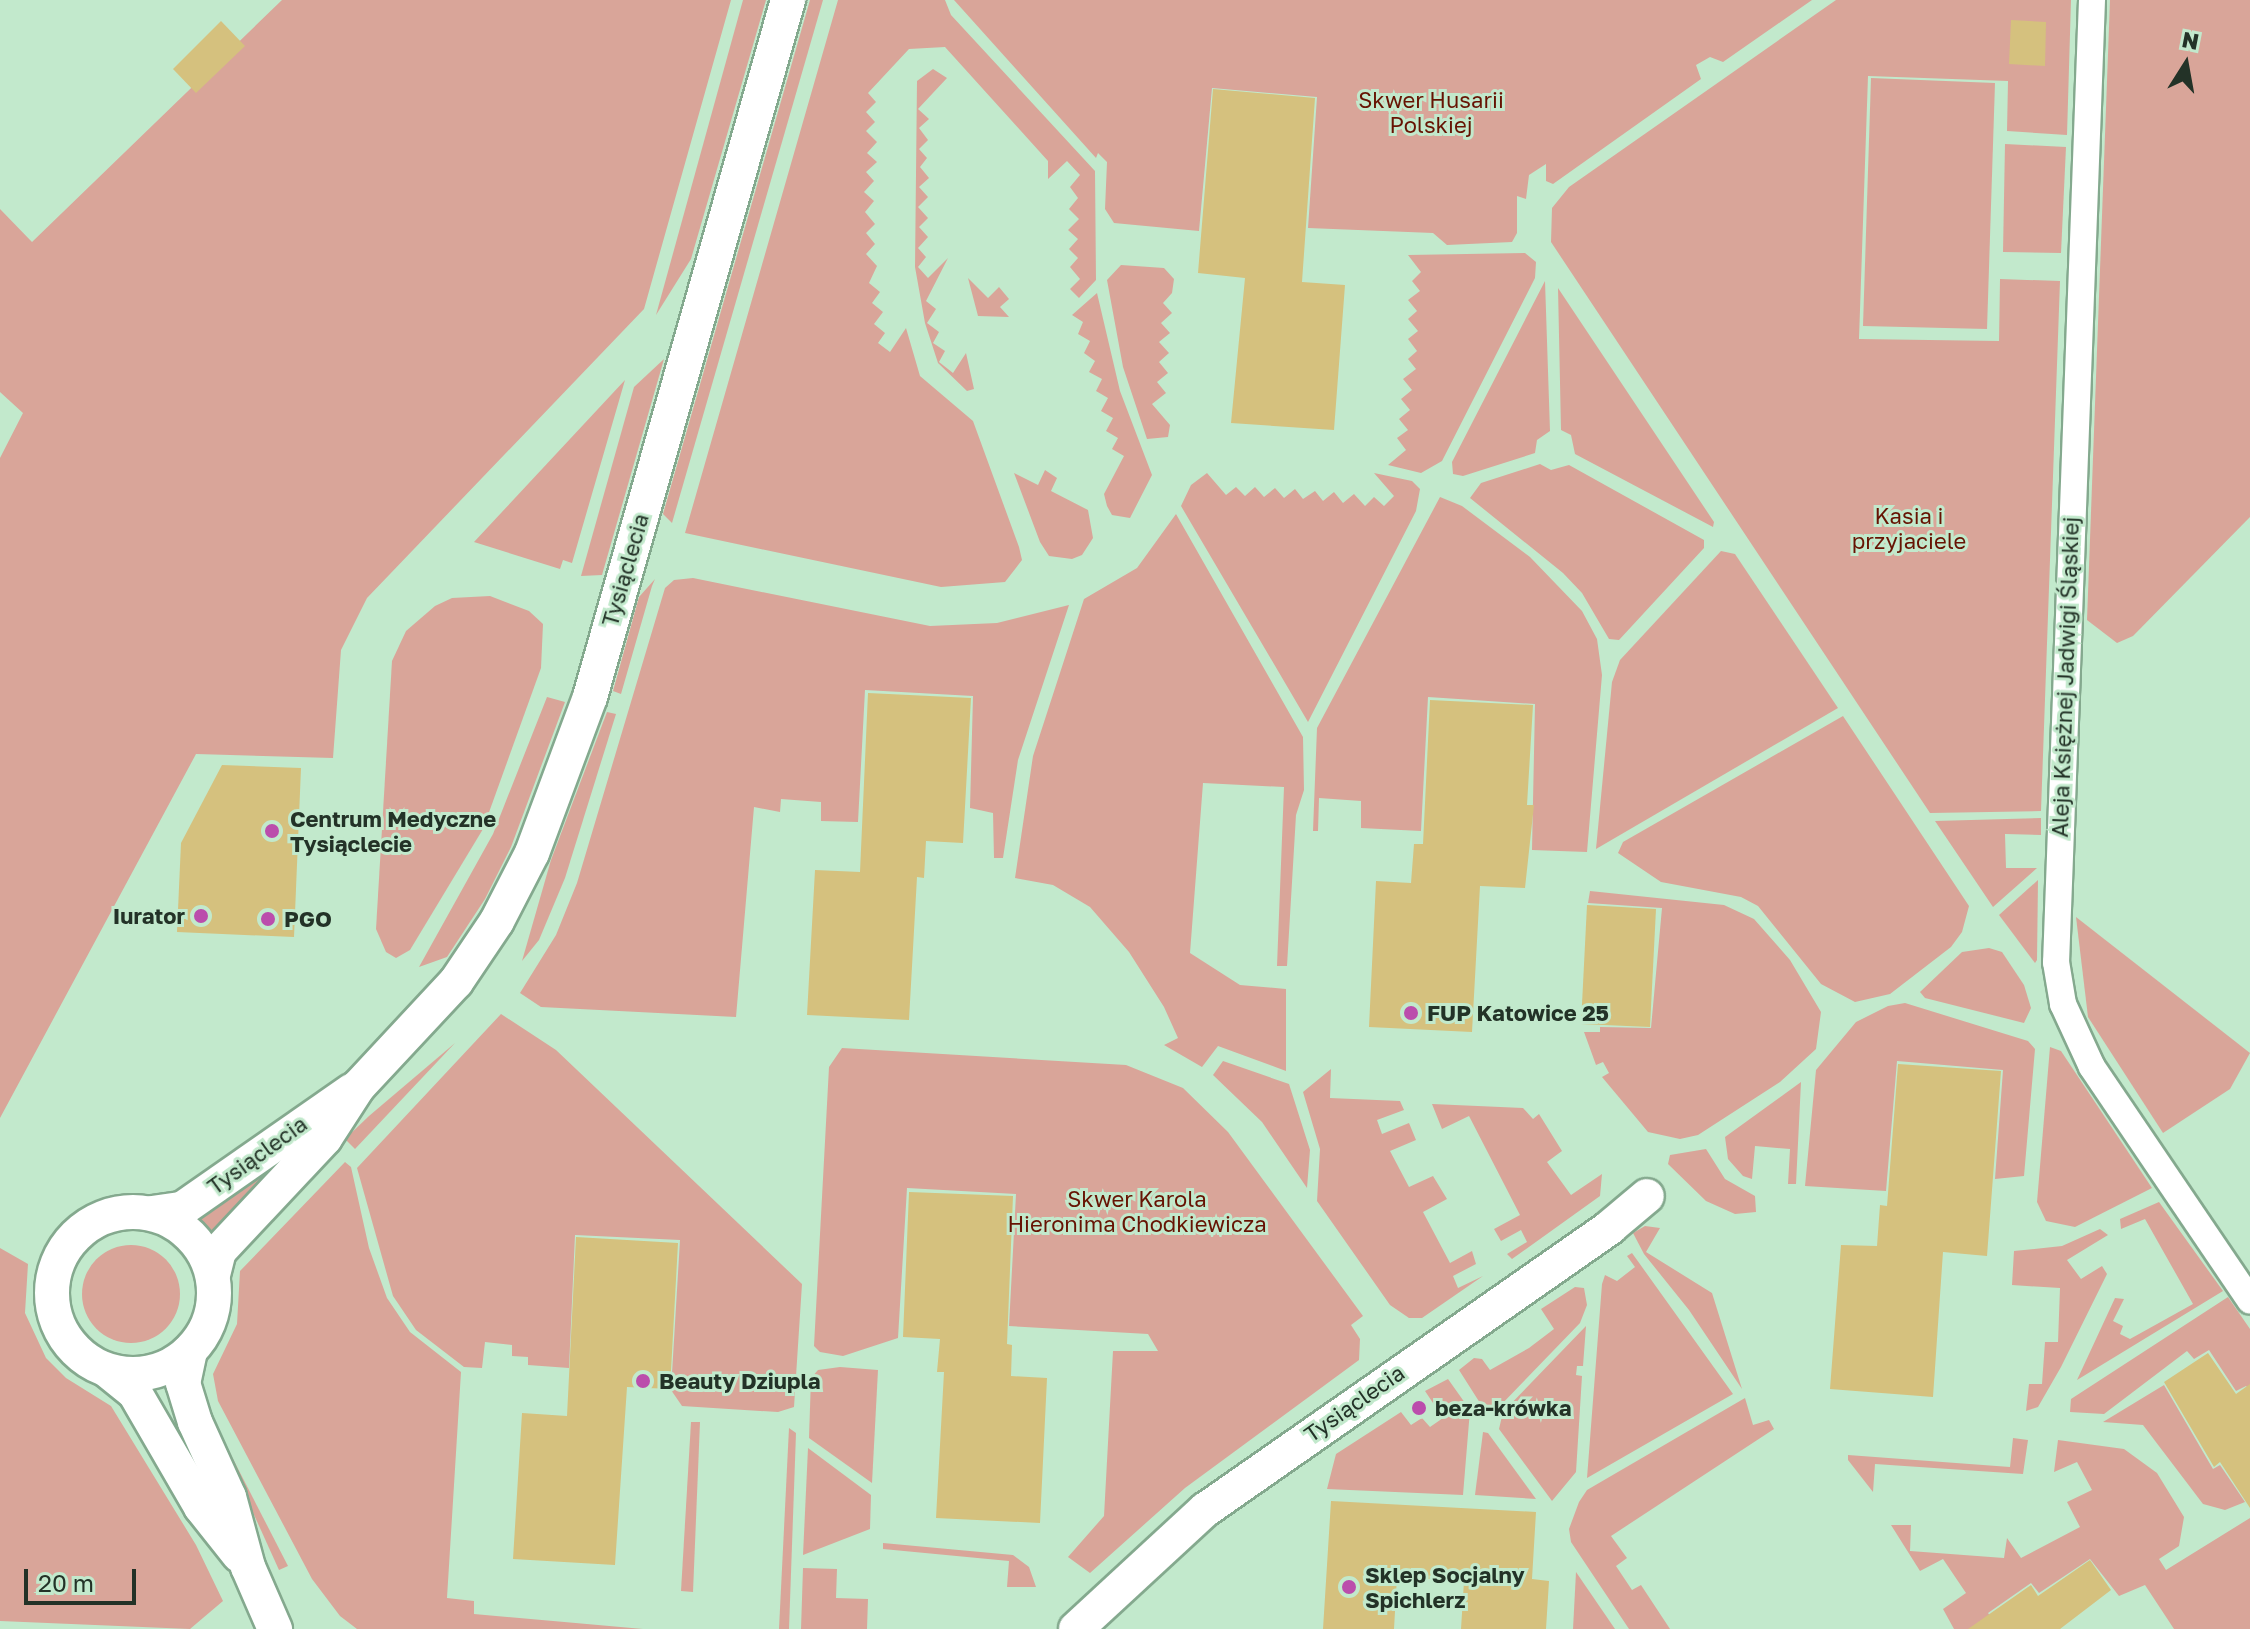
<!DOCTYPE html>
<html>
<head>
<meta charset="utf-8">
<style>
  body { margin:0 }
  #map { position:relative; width:2250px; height:1629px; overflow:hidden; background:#c2e9cc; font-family:"Golos Text",sans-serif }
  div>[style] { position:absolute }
  .green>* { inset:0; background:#d9a599 }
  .round { border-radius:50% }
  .building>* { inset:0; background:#d5c17e }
  .roads { filter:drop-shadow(2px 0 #84a98e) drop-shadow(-2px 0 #84a98e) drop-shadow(0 2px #84a98e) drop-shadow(0 -2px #84a98e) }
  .pedestrian>* { height:26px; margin:-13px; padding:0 13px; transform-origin:13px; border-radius:13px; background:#fff }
  .minor>* { height:34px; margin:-17px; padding:0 17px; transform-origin:17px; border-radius:17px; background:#fff }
  .minor>.ring { margin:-17px; padding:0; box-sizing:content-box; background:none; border:34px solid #fff; border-radius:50% }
  .dots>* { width:22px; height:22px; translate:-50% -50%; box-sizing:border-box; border:4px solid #c2e9cc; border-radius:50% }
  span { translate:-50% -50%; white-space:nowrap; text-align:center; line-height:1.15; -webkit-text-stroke:6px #c2e9cc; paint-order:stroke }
  .park-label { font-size:22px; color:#661303 }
  .street-label { font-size:22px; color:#233227 }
  .poi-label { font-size:22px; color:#233227; font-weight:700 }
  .left { translate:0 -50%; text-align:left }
  .right { translate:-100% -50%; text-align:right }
  .north { position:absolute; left:2146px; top:24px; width:80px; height:80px; -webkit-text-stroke:6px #c2e9cc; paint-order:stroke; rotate:11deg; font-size:22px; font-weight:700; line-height:32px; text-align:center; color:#233227 }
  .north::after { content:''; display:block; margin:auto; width:28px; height:36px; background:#233227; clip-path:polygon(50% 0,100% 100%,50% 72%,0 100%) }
  .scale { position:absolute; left:24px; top:1569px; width:112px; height:36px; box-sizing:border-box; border:4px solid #233227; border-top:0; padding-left:10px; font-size:24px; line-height:28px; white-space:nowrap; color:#233227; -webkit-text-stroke:6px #c2e9cc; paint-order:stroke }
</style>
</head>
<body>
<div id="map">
  <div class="green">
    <div style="clip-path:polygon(282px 0,731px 0,644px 309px,367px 598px,341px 650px,333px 758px,196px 754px,0 1118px,0 458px,23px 413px,0 392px,0 209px,32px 242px)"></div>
    <div style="clip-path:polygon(743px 0,766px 0,691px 259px,656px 315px)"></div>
    <div style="clip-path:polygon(810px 0,823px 0,672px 523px,663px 514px)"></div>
    <div style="clip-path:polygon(838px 0,945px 0,951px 15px,1095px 171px,1096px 280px,1079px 298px,1070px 289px,1080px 279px,1070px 267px,1078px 258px,1069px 249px,1078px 239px,1068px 230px,1079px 219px,1069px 209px,1078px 198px,1070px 187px,1080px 175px,1067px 161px,1048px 179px,1048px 161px,945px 47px,909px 49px,868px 93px,876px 102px,866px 112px,875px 122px,866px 131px,877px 142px,867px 153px,877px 162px,866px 172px,874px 181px,864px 192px,874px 201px,865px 212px,875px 224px,866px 233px,875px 244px,866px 254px,877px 266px,869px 283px,880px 292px,872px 303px,883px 312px,874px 324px,885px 333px,878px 343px,890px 352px,906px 328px,920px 376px,973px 421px,1019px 547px,1022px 560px,1005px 582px,941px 587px,685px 533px)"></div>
    <div style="clip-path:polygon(954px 0,1812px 0,1723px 62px,1710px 57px,1696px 65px,1701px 79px,1553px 184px,1546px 181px,1546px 164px,1529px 175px,1526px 199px,1517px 196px,1517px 233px,1512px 242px,1447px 245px,1433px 233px,1308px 228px,1317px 97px,1212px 88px,1199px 231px,1114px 223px,1105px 209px,1107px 162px,1098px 153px,1096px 158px)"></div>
    <div style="clip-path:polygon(1836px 0,2071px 0,2067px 135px,2007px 131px,2008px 81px,1868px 76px,1859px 339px,1999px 341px,2000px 279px,2060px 281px,2041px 811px,1930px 813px,1551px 242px,1552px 208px,1569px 187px)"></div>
    <div style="clip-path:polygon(2110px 0,2250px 0,2250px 517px,2133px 636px,2117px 643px,2087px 620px)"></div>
    <div style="clip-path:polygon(933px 69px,947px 78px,918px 109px,929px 119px,919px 128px,928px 140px,919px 149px,927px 158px,920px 167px,929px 178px,919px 187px,928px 197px,918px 207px,928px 218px,919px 227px,928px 237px,918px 248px,926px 257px,918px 267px,928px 278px,948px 258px,926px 301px,936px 309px,927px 323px,939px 332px,933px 343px,945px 351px,939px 362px,953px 373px,966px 353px,974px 389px,967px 391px,938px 363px,925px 323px,915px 267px,917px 81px)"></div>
    <div style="clip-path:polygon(1871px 78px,1995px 83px,1987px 329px,1863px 326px)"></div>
    <div style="clip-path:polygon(2005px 144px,2066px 147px,2061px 253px,2003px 252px)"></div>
    <div style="clip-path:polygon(1525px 253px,1536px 262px,1535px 278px,1442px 461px,1421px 473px,1388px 465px,1406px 450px,1397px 438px,1408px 430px,1399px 419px,1410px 410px,1401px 399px,1412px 390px,1403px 379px,1416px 369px,1408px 359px,1417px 351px,1408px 339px,1418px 331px,1408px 319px,1417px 311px,1408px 300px,1420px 291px,1412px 281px,1421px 272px,1408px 255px)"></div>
    <div style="clip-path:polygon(1121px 265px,1164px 268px,1174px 279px,1172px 293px,1163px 303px,1172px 313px,1161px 323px,1170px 333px,1159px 342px,1169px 353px,1159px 362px,1168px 373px,1157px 382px,1166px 393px,1152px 404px,1170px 425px,1168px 437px,1147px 439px,1123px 367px,1107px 280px)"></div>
    <div style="clip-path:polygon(968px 278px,988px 298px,999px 287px,1009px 299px,1000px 307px,1009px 317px,978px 316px)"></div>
    <div style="clip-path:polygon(1545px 281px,1550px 431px,1537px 440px,1535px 453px,1463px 476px,1453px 474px,1452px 462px)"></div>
    <div style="clip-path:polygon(1558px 288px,1714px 522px,1713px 527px,1575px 454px,1571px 435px,1561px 430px)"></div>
    <div style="clip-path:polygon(1097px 293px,1120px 391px,1152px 475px,1130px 518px,1112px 515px,1107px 506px,1104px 494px,1124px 456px,1112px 449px,1118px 438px,1106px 431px,1113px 418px,1101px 411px,1108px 398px,1096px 391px,1102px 379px,1089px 372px,1095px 361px,1084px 353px,1090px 341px,1078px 334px,1083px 322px,1072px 315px)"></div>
    <div style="clip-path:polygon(664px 359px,602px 575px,581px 576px,634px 387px)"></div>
    <div style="clip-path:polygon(625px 380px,572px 563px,563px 560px,560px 569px,474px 542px)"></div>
    <div style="clip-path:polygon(1540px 464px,1551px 470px,1569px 465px,1704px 540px,1704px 548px,1619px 640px,1609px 639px,1582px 593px,1563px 573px,1470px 498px,1481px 483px)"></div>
    <div style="clip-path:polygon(1045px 470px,1057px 478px,1051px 491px,1088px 510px,1093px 538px,1082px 555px,1072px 559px,1049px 556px,1040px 542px,1014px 473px,1038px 485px)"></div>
    <div style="clip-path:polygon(1207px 473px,1226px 495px,1236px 487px,1245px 496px,1255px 487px,1264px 497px,1275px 488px,1284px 498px,1295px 489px,1303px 499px,1315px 491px,1323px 501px,1334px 492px,1343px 503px,1354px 494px,1365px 506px,1374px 497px,1384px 506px,1394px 496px,1374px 473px,1412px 481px,1420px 489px,1416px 511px,1308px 722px,1181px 506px,1191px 485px)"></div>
    <div style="clip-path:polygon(1440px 497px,1462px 506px,1530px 557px,1582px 611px,1597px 639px,1602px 675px,1587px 852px,1532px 850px,1535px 704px,1428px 697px,1421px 831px,1361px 828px,1361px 801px,1319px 798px,1318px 831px,1313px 831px,1317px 728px)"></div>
    <div style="clip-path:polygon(1176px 514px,1303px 737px,1304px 790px,1296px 815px,1287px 966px,1277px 966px,1284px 787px,1203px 783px,1190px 953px,1240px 985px,1286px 989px,1286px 1071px,1218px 1046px,1202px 1067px,1164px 1045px,1178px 1038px,1164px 1007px,1129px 952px,1090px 907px,1053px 885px,1015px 878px,1033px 756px,1084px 599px,1137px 568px)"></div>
    <div style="clip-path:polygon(1721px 551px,1735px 554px,1838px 708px,1596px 849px,1612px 682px,1620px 660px)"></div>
    <div style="clip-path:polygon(693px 578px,930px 626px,997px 623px,1069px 605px,1018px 760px,1003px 858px,994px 858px,993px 813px,970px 808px,973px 696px,865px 690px,858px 822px,821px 821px,821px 802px,781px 799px,780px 812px,754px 807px,736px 1017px,541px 1007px,520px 993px,556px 935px,577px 883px,665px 588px,674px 580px)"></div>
    <div style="clip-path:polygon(655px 579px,652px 586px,621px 694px,613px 691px,639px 597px)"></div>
    <div style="clip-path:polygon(490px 596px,529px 611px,543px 624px,541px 668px,483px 829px,410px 950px,396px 958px,386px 952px,376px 929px,392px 661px,406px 631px,435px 606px,452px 598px)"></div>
    <div style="clip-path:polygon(547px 697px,565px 702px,511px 847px,485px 899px,447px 957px,419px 967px,493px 834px)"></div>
    <div style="clip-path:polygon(607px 712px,616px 714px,565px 878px,539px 940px,522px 961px,551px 860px)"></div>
    <div style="clip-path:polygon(1843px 716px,1969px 906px,1962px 932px,1951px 947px,1890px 994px,1855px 1002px,1821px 984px,1758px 906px,1741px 897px,1661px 882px,1618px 853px,1623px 842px)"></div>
    <div style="clip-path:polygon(2041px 818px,2041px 835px,2005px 834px,2006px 868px,2037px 868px,1993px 907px,1935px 821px)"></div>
    <div style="clip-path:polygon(2038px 880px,2037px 960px,2035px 963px,1999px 915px)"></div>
    <div style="clip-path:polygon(1590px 891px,1724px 905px,1754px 919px,1790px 960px,1821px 1012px,1816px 1049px,1780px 1082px,1698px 1135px,1680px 1139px,1648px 1132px,1602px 1077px,1609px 1073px,1603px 1062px,1596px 1065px,1584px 1032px,1600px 1032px,1600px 1027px,1651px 1028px,1662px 908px,1588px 903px)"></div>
    <div style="clip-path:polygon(2076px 917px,2250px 1053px,2230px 1089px,2163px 1133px,2088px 1017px)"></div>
    <div style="clip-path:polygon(1989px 948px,2002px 952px,2024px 985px,2031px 1008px,2024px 1023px,1925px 998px,1920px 992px,1962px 952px)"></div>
    <div style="clip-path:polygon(1905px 1003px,2028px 1041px,2035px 1049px,2024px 1176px,1995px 1179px,2003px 1070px,1897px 1061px,1886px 1191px,1805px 1186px,1816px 1070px,1856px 1022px,1888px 1006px)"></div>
    <div style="clip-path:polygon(501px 1014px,556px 1050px,802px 1284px,794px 1407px,778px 1412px,682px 1406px,671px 1390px,680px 1240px,575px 1235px,569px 1368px,528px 1365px,528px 1357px,512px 1356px,512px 1345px,485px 1342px,482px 1368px,464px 1367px,416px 1330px,393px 1296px,357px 1168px)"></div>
    <div style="clip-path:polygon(455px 1043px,355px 1149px,345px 1139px,369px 1116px)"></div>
    <div style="clip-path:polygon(2050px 1047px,2061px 1051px,2152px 1188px,2075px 1227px,2046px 1221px,2037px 1202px)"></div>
    <div style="clip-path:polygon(842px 1048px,1126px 1065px,1183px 1088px,1228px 1132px,1363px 1316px,1351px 1325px,1360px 1339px,1359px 1360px,1185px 1488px,1090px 1573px,1068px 1557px,1104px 1516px,1113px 1351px,1158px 1351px,1148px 1334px,1009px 1326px,1016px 1194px,907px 1188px,898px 1338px,843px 1356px,820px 1352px,814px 1346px,829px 1067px)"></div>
    <div style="clip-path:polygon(1223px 1061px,1289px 1084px,1310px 1150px,1307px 1188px,1262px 1122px,1213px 1075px)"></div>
    <div style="clip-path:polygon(1331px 1069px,1330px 1098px,1400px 1101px,1404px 1110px,1377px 1120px,1382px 1134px,1409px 1123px,1416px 1140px,1390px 1151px,1409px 1187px,1433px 1176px,1447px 1199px,1423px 1212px,1450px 1263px,1472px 1251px,1476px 1264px,1453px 1276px,1458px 1288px,1483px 1276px,1422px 1318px,1409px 1318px,1390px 1305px,1317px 1201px,1320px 1149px,1303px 1092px)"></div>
    <div style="clip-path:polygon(1801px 1082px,1796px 1184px,1788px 1184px,1790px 1149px,1755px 1146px,1752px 1179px,1743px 1176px,1728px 1159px,1725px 1137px)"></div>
    <div style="clip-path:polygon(1432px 1104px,1523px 1108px,1533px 1119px,1539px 1114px,1562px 1151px,1547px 1162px,1571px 1195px,1602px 1174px,1600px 1196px,1512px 1259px,1507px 1254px,1527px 1242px,1521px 1230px,1501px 1241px,1494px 1229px,1520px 1215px,1469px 1116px,1442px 1129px)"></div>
    <div style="clip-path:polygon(1706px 1149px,1725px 1179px,1755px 1196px,1756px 1212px,1735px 1214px,1706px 1201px,1668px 1164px,1670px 1155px)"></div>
    <div style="clip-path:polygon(345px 1162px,351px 1167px,369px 1248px,387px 1298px,410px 1332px,461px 1372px,447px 1598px,474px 1601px,474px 1614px,643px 1629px,357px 1629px,340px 1616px,312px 1579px,218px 1401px,213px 1374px,237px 1324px,240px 1271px)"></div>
    <div style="clip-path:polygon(260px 1172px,264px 1182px,209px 1236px,195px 1220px)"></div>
    <div style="clip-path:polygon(2159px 1202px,2223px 1291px,2077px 1380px,2115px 1298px,2124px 1299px,2113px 1321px,2123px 1326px,2120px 1334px,2130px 1339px,2193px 1304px,2145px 1219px,2121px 1229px,2120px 1219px)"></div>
    <div style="clip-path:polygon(1645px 1226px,1660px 1228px,1646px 1252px,1712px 1293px,1742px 1389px,1689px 1310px,1644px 1254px,1633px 1233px)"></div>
    <div style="clip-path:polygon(2100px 1229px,2108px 1235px,2067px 1260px,2081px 1279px,2102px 1266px,2107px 1274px,2061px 1367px,2038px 1407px,2026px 1411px,2029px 1384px,2042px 1384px,2045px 1342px,2058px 1342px,2060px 1288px,2012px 1285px,2014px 1251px,2062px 1246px)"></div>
    <div class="round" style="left:82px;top:1245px;width:98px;height:98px"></div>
    <div style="clip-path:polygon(0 1248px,28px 1264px,25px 1313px,46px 1358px,66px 1378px,111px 1406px,196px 1545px,223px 1601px,190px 1629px,0 1621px)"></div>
    <div style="clip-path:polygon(1632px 1253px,1733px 1394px,1587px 1478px,1602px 1284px,1605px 1275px,1617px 1281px,1635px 1267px,1627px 1256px)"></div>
    <div style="clip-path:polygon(1575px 1287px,1584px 1288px,1587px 1305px,1580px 1323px,1498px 1408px,1480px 1403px,1459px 1370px,1474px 1358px,1482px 1359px,1490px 1370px,1529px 1348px,1554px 1329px,1541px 1309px)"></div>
    <div style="clip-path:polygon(2228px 1297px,2250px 1329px,2250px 1390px,2246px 1386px,2236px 1391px,2209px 1350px,2194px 1359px,2187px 1351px,2104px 1414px,2070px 1412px,2071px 1399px)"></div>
    <div style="clip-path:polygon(1586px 1326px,1583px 1366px,1577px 1366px,1576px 1375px,1582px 1376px,1576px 1472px,1552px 1501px,1499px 1429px,1503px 1412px)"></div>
    <div style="clip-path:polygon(840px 1367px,878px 1370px,872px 1483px,809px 1438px,811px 1378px,818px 1370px)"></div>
    <div style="clip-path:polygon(1448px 1379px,1470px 1410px,1463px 1495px,1327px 1489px,1336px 1454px,1401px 1412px,1411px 1425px,1422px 1418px,1430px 1427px,1443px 1418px,1425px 1391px)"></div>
    <div style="clip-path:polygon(2164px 1385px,2213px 1469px,2220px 1465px,2245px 1502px,2225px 1510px,2203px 1504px,2143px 1425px,2103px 1422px)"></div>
    <div style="clip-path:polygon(198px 1391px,288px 1566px,279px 1570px)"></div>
    <div style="clip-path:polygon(1745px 1398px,1753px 1425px,1769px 1420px,1774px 1429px,1611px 1536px,1627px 1558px,1616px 1566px,1632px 1590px,1641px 1585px,1670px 1629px,1629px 1629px,1571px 1542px,1569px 1529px,1579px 1502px,1587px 1490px)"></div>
    <div style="clip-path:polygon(691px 1422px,700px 1422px,693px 1592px,681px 1591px)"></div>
    <div style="clip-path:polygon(789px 1428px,796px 1433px,789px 1629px,779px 1629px)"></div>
    <div style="clip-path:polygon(1483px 1432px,1488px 1433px,1536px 1499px,1475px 1495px)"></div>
    <div style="clip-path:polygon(2013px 1438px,2028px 1440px,2023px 1474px,1875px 1464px,1873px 1492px,1848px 1460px,1848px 1455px,2010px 1467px)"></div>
    <div style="clip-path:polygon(2058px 1440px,2124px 1449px,2157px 1473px,2184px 1517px,2179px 1546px,2159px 1559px,2166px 1570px,2250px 1518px,2250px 1629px,2174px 1629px,2145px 1585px,2119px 1596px,2090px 1559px,2039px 1593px,2031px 1583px,1988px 1613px,1999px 1629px,1954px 1629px,1943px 1609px,1966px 1593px,1943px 1559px,1920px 1571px,1891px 1525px,1911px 1525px,1910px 1551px,2004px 1558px,2007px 1538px,2021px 1558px,2080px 1527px,2067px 1502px,2092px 1490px,2077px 1462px,2054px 1472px)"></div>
    <div style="clip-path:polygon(808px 1448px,871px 1495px,870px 1529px,803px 1555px)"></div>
    <div style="clip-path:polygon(883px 1543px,1013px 1555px,1029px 1567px,1036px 1587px,1007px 1587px,1009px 1561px,883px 1549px)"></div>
    <div style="clip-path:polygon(803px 1568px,837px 1569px,836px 1598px,868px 1599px,867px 1629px,801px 1629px)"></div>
    <div style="clip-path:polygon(1576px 1572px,1615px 1629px,1573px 1629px)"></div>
  </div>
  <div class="building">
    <div style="clip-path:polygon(2011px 20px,2046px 22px,2045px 66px,2009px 64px)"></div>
    <div style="clip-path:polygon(221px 21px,245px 46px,196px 93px,173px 69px)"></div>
    <div style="clip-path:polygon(1213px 89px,1315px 98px,1302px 282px,1345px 285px,1334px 430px,1231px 423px,1245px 278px,1198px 273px)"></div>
    <div style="clip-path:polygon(868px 693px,971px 698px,963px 843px,926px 841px,924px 878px,917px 877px,909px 1020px,807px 1015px,815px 870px,860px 872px)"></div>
    <div style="clip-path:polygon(1430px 700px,1533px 705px,1527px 805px,1534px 805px,1525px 888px,1480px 886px,1472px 1032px,1369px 1027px,1376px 881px,1411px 883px,1414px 844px,1423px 844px)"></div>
    <div style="clip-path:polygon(222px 765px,301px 768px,294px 937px,177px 932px,181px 843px)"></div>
    <div style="clip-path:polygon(1587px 905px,1656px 909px,1650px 1027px,1581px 1024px)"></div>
    <div style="clip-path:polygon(1898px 1064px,2001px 1071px,1987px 1256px,1943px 1252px,1933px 1397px,1830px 1389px,1841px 1245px,1877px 1246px,1880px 1205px,1887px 1206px)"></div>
    <div style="clip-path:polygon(909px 1192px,1013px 1196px,1007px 1344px,1012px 1345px,1011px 1376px,1047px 1378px,1040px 1523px,936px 1518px,944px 1372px,937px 1372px,940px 1339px,903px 1337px)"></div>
    <div style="clip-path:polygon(576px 1237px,678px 1243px,670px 1389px,627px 1387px,615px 1565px,513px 1559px,522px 1413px,567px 1416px)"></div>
    <div style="clip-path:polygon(2208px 1353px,2236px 1394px,2250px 1384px,2250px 1508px,2220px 1462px,2214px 1467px,2164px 1382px)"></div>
    <div style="clip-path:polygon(1331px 1501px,1536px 1512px,1532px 1579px,1549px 1581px,1546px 1629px,1461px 1629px,1464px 1581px,1397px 1577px,1394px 1629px,1323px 1629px)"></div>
    <div style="clip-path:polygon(2090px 1560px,2111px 1590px,2060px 1629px,1968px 1629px,2031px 1585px,2038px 1596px)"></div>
  </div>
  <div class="roads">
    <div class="pedestrian">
      <div style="left:2092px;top:0;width:963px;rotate:92.14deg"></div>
      <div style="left:2056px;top:962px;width:43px;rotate:80.5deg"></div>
      <div style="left:2063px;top:1004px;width:69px;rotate:65.3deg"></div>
      <div style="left:2092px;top:1067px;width:282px;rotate:55.9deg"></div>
    </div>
    <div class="minor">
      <div class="ring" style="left:52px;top:1212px;width:128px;height:128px"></div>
      <div style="left:152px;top:1213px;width:30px;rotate:-8deg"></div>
      <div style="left:182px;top:1209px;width:206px;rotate:-34.9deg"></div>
      <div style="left:213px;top:1275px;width:25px;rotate:-76deg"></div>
      <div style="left:219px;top:1251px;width:155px;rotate:-46.8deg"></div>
      <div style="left:325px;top:1138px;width:61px;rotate:-57.1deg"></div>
      <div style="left:358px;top:1087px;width:144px;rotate:-47deg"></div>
      <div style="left:456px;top:982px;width:73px;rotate:-56.1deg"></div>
      <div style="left:497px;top:921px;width:76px;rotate:-62.8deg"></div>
      <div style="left:532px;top:853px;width:166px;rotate:-69.6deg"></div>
      <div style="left:590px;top:697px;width:725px;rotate:-74.14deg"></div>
      <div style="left:190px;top:1351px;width:33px;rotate:102deg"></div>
      <div style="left:183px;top:1383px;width:41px;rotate:72.9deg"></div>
      <div style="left:195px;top:1422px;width:82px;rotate:65.6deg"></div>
      <div style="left:229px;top:1497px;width:73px;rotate:74.8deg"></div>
      <div style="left:248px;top:1567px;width:68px;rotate:66.5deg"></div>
      <div style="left:108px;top:1371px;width:35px;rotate:39deg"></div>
      <div style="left:135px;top:1393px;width:132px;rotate:59.9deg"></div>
      <div style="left:201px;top:1507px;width:61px;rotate:51.6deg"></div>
      <div style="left:1076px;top:1629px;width:176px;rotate:-42.7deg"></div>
      <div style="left:1205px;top:1510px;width:494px;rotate:-34.9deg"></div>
      <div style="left:1610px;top:1227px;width:48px;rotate:-40deg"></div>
    </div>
  </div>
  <div class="dots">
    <div style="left:272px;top:831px;background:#bb4dac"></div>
    <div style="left:201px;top:916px;background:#bb4dac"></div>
    <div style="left:268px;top:919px;background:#bb4dac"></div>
    <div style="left:1411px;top:1013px;background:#bb4dac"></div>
    <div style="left:643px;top:1381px;background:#bb4dac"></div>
    <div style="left:1419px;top:1408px;background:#bb4dac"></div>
    <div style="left:1349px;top:1587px;background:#bb4dac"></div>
  </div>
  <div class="park-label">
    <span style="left:1431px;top:112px">Skwer Husarii<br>Polskiej</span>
    <span style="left:1909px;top:528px">Kasia i<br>przyjaciele</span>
    <span style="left:1137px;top:1211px">Skwer Karola<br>Hieronima Chodkiewicza</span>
  </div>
  <div class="street-label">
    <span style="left:625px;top:570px;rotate:-74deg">Tysiąclecia</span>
    <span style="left:2065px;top:677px;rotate:-88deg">Aleja Księżnej Jadwigi Śląskiej</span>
    <span style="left:257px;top:1155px;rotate:-36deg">Tysiąclecia</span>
    <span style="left:1354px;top:1403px;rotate:-35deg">Tysiąclecia</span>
  </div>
  <div class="poi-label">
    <span class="left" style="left:290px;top:831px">Centrum Medyczne<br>Tysiąclecie</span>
    <span class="right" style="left:185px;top:916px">Iurator</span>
    <span class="left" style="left:284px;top:919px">PGO</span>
    <span class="left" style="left:1427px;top:1013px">FUP Katowice 25</span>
    <span class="left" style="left:659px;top:1381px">Beauty Dziupla</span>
    <span class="left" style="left:1435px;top:1408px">beza-krówka</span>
    <span class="left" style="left:1365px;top:1587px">Sklep Socjalny<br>Spichlerz</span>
  </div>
  <div class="north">N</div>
  <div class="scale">20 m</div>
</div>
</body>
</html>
